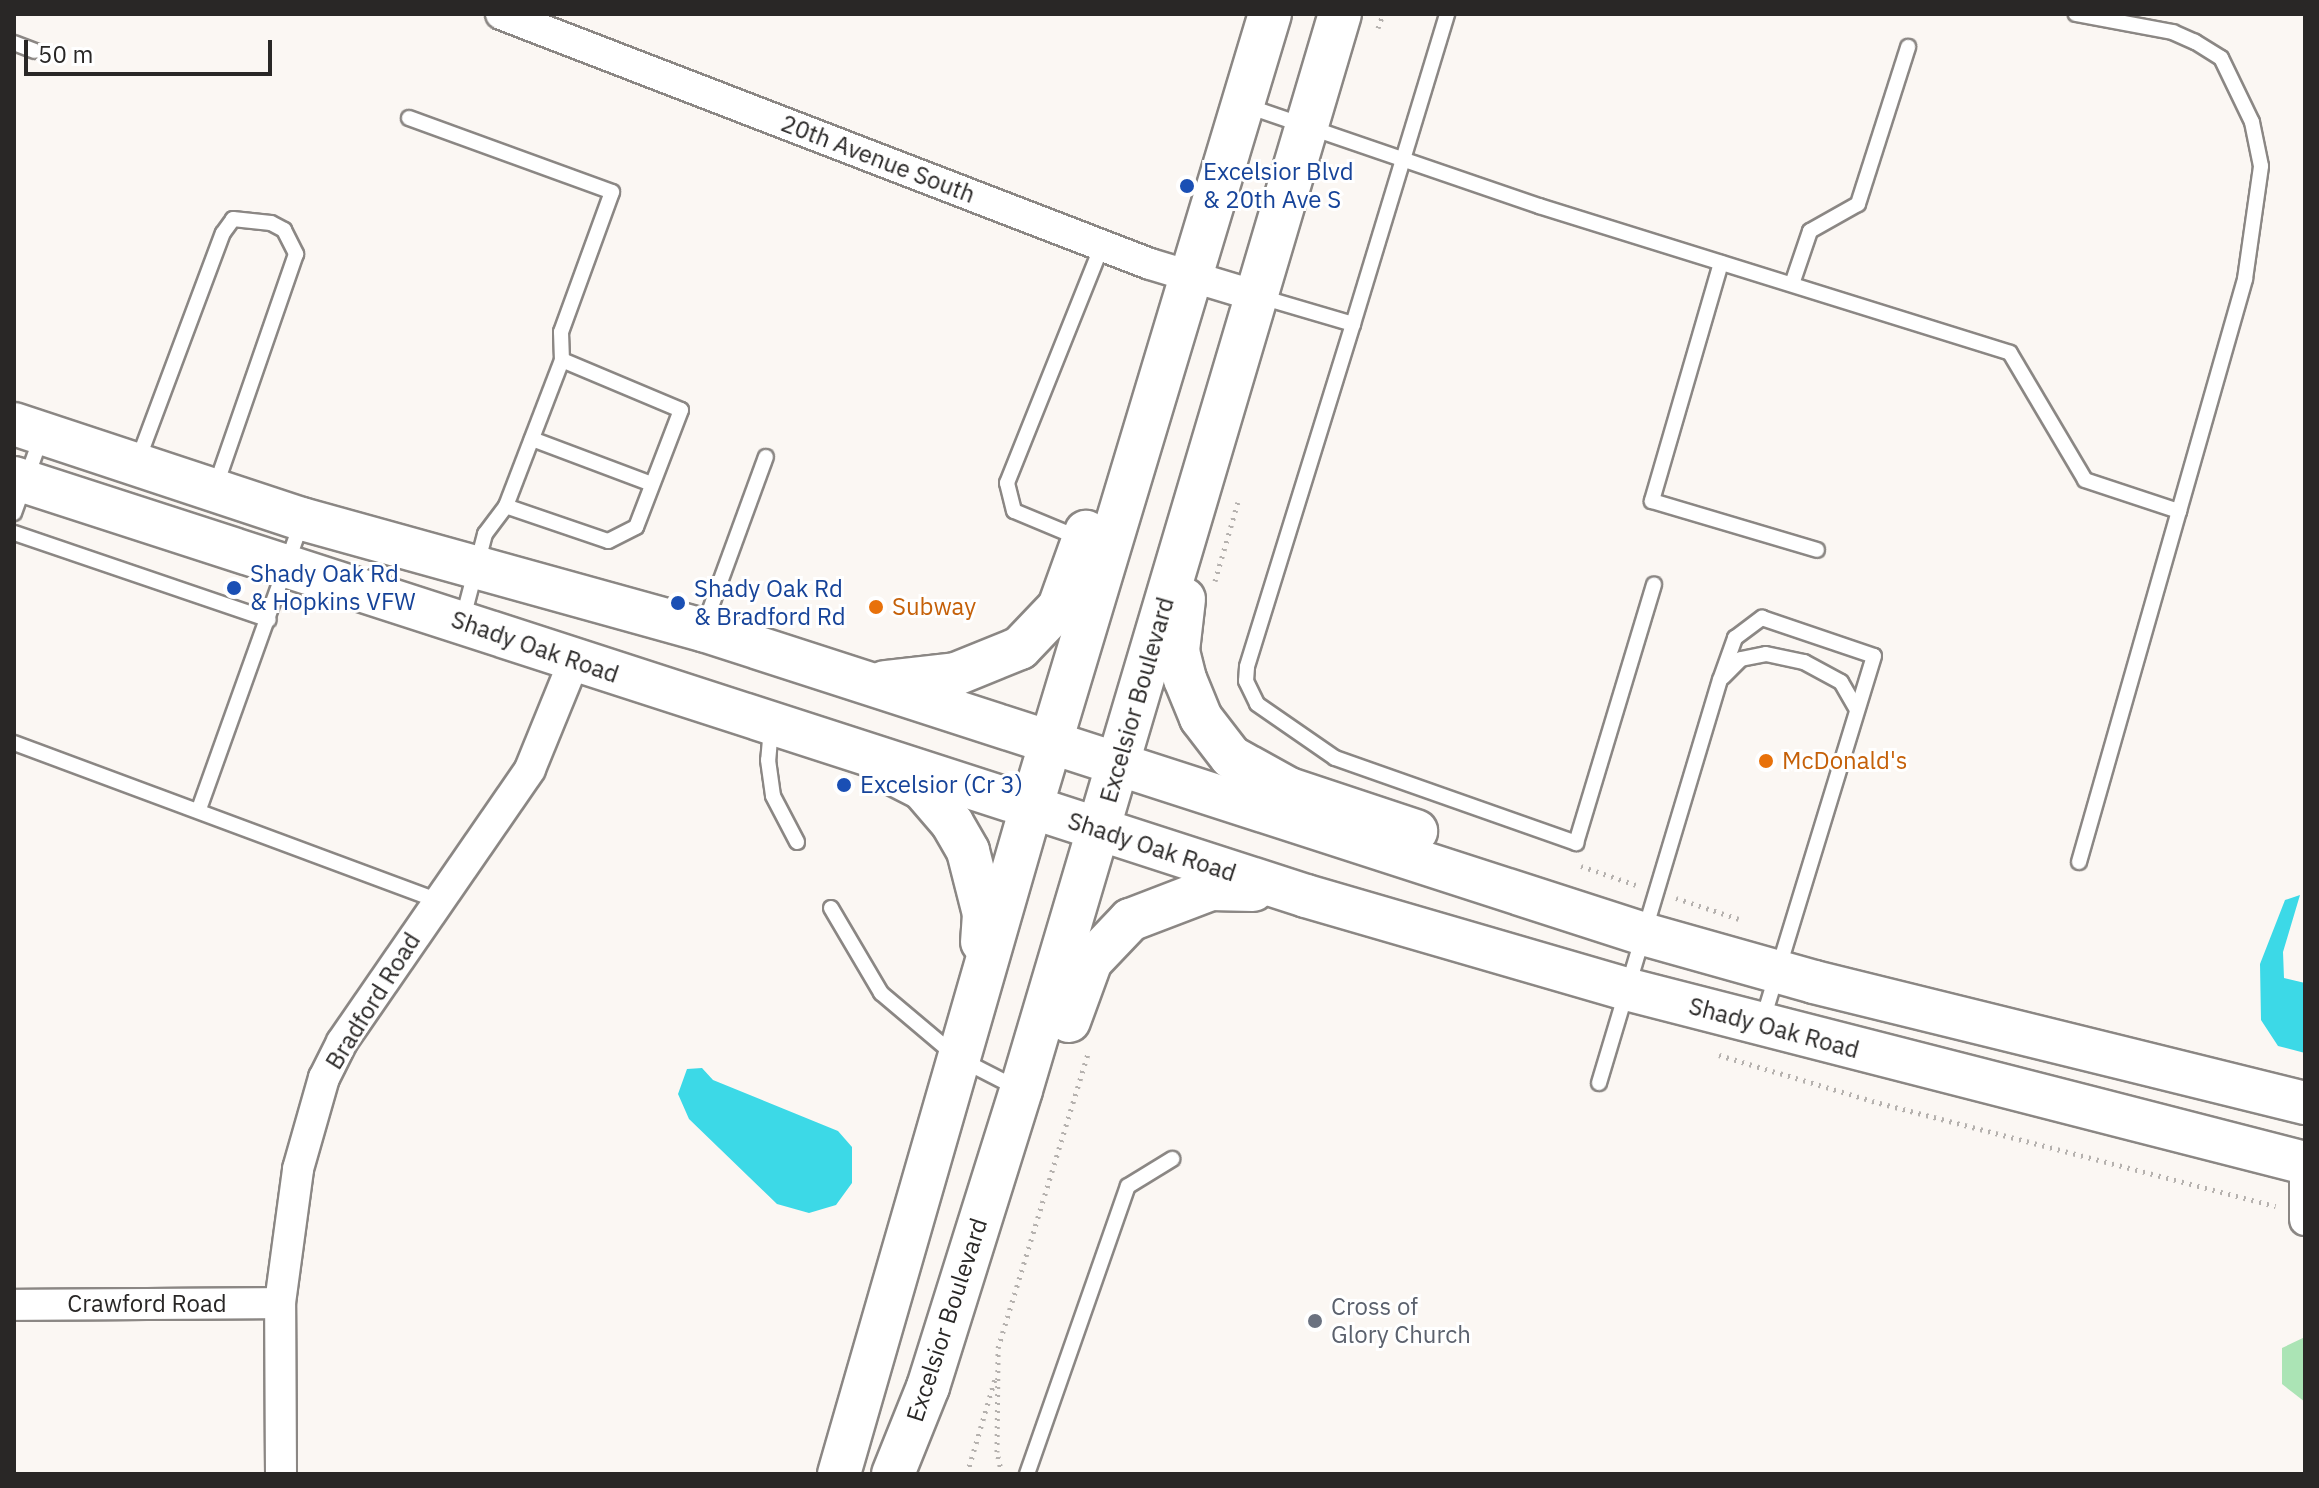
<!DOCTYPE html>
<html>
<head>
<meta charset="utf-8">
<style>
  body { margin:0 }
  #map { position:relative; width:2319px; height:1488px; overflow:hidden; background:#fbf7f3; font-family:"IBM Plex Sans",sans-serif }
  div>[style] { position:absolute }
  .green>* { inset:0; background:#abe4b5 }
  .water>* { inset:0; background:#3cd9e7 }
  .path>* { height:5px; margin-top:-2.5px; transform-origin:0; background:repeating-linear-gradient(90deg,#b5b1ae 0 2px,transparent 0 8px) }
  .roads { filter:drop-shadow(2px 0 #8b8784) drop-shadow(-2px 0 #8b8784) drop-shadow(0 2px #8b8784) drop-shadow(0 -2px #8b8784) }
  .service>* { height:14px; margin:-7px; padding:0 7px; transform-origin:7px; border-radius:7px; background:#fff }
  .minor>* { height:30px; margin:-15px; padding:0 15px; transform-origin:15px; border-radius:15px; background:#fff }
  .secondary>* { height:42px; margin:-21px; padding:0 21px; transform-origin:21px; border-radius:21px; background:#fff }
  .dots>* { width:22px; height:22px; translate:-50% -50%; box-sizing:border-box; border:4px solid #fff; border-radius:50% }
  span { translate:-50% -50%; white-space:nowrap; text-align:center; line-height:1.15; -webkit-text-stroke:6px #fff; paint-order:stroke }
  .street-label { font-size:24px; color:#292726 }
  .transit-label { font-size:24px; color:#164399 }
  .left { translate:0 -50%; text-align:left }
  .food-label { font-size:24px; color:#c56008 }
  .worship-label { font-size:24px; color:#5b616d }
  .frame { position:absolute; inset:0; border:16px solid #292726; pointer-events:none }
  .scale { position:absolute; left:24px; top:40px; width:248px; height:36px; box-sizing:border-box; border:4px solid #292726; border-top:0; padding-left:10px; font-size:24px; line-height:28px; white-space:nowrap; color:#292726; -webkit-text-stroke:6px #fff; paint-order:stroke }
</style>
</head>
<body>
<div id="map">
  <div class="green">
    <div style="clip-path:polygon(2305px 1337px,2305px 1402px,2282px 1384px,2282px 1348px)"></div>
  </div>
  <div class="water">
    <div style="clip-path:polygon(2300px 895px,2283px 952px,2284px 978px,2305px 983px,2305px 1053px,2278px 1046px,2261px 1020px,2260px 964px,2285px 900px)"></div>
    <div style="clip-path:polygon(702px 1068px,713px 1080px,838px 1131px,852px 1147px,852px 1183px,836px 1205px,809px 1213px,777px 1204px,689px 1119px,678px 1094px,687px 1069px)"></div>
  </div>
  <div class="path">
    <div style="left:1378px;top:28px;width:15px;rotate:-70deg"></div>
    <div style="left:1215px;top:581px;width:82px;rotate:-73.8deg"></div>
    <div style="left:1581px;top:866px;width:58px;rotate:19.1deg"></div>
    <div style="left:1676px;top:898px;width:66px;rotate:18.4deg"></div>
    <div style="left:1719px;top:1055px;width:160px;rotate:16.7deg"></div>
    <div style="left:1872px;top:1101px;width:417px;rotate:14.6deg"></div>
    <div style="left:967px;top:1474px;width:99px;rotate:-73.6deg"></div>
    <div style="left:1002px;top:1474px;width:23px;rotate:-103deg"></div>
    <div style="left:997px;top:1452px;width:104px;rotate:-89.4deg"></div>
    <div style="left:998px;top:1348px;width:311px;rotate:-73deg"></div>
  </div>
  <div class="roads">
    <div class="service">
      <div style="left:14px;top:43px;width:22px;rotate:21deg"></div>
      <div style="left:1247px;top:106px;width:309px;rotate:18.9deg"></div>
      <div style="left:1539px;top:206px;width:493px;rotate:17.3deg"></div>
      <div style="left:2010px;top:353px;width:147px;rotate:59.4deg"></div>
      <div style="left:2085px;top:480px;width:99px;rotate:18.3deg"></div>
      <div style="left:2179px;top:511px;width:241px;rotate:-74.1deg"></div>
      <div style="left:2245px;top:279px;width:114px;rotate:-81.9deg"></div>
      <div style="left:2261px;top:166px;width:45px;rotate:-101.6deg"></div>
      <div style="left:2252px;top:122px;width:71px;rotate:-115.8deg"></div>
      <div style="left:2221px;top:58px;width:31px;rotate:-148deg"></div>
      <div style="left:2195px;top:42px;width:24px;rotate:-156deg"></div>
      <div style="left:2173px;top:32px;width:99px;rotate:-169.5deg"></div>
      <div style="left:409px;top:118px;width:216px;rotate:20deg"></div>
      <div style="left:612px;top:192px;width:149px;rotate:110deg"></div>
      <div style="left:561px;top:332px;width:28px;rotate:88deg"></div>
      <div style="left:1721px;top:263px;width:248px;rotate:106.2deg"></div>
      <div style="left:1652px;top:501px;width:172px;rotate:16.5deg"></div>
      <div style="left:1792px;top:284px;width:56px;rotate:-71.2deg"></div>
      <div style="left:1810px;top:231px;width:55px;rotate:-29.4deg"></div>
      <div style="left:1858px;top:204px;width:165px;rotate:-72.3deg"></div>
      <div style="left:1261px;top:297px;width:96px;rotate:16.4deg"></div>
      <div style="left:1353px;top:324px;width:324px;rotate:-73.1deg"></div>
      <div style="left:1353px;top:324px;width:359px;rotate:107.2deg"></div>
      <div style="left:1247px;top:667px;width:14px;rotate:94deg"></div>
      <div style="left:1246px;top:681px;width:25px;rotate:64deg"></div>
      <div style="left:1257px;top:704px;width:95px;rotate:34.7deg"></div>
      <div style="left:1335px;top:758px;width:256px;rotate:19.4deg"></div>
      <div style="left:1576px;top:843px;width:270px;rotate:-73.2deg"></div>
      <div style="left:532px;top:439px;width:128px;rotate:20.6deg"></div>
      <div style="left:138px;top:460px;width:242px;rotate:-69.5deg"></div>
      <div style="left:223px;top:233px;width:17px;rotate:-54deg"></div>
      <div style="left:233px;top:219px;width:38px;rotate:6deg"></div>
      <div style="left:271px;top:223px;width:15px;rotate:28deg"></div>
      <div style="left:284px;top:230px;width:27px;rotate:63deg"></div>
      <div style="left:296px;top:254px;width:248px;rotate:109.1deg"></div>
      <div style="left:14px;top:513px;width:83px;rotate:-70.3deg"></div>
      <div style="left:14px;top:533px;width:269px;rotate:18.8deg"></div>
      <div style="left:1079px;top:538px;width:70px;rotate:-157.4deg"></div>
      <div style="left:1014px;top:511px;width:29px;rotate:-104deg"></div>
      <div style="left:1007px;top:483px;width:256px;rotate:-68.2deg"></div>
      <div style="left:463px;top:618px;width:87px;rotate:-75.3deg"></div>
      <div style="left:485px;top:534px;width:35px;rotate:-53deg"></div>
      <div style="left:506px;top:506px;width:156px;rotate:-69deg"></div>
      <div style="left:562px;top:360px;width:129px;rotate:22.8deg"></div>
      <div style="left:681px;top:410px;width:125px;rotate:111deg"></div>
      <div style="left:636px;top:527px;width:31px;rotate:153deg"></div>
      <div style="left:608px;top:541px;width:108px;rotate:-161.1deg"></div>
      <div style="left:704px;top:626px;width:180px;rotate:-69.9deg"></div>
      <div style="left:1723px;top:677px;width:25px;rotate:-45deg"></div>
      <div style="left:1741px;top:659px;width:25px;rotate:-11deg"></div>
      <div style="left:1766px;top:654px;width:39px;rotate:12deg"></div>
      <div style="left:1804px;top:662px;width:42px;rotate:28.4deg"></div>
      <div style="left:1841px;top:682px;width:32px;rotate:60deg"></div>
      <div style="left:771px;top:728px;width:32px;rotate:95deg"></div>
      <div style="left:768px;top:760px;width:36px;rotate:82deg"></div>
      <div style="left:773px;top:796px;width:52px;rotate:62.4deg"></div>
      <div style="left:14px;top:743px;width:451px;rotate:20.4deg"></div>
      <div style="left:199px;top:809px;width:303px;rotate:-70.3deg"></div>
      <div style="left:2079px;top:862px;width:365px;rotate:-74.1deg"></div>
      <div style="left:831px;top:908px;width:99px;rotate:59.5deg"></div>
      <div style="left:881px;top:993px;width:101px;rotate:40.2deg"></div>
      <div style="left:958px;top:1058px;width:66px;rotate:27deg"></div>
      <div style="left:1599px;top:1083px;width:421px;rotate:-73.3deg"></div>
      <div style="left:1720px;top:680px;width:45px;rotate:-70.3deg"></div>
      <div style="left:1735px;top:638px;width:34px;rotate:-37deg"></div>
      <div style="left:1762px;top:618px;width:118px;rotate:18.7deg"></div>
      <div style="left:1874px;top:656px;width:381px;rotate:107deg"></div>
      <div style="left:1027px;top:1474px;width:305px;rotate:-70.7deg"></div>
      <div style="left:1128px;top:1186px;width:52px;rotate:-31.5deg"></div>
    </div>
    <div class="minor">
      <div style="left:501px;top:14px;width:695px;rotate:21.07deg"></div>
      <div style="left:1150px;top:264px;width:111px;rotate:16.8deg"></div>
      <div style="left:2305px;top:1180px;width:40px;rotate:90deg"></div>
      <div style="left:14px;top:1305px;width:266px;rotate:-0.4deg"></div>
      <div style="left:281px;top:1474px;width:171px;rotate:-90.3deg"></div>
      <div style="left:280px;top:1303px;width:135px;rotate:-82.3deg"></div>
      <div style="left:298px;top:1169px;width:95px;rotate:-74.1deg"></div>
      <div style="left:324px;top:1078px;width:40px;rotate:-63.4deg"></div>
      <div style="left:342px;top:1042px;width:331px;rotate:-55.4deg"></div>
      <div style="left:530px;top:769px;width:117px;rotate:-67.8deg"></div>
    </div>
    <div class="secondary">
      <div style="left:14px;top:424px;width:303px;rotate:18.3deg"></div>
      <div style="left:302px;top:519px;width:416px;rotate:15.5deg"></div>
      <div style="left:703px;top:630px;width:992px;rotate:17.91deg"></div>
      <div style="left:1647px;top:935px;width:173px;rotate:15.7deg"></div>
      <div style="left:1814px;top:982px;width:506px;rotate:13.84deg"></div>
      <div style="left:14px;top:478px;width:1358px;rotate:17.93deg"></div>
      <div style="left:1306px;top:896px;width:333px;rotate:16.2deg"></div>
      <div style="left:1626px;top:989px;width:701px;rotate:14.37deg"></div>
      <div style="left:1184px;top:599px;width:52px;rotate:96.6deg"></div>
      <div style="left:1178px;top:651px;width:29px;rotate:76deg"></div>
      <div style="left:1185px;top:679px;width:42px;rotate:67.7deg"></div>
      <div style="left:1201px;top:718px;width:49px;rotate:52.4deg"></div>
      <div style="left:1231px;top:757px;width:66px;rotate:28.9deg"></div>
      <div style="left:1289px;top:789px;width:134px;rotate:18.3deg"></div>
      <div style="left:885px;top:682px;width:71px;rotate:-6.4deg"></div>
      <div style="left:956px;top:674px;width:69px;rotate:-22.1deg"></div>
      <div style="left:1020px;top:648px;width:57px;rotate:-46.4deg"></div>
      <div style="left:1059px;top:607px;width:80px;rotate:-70.2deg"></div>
      <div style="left:898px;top:776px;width:28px;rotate:27deg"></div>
      <div style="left:923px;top:789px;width:45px;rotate:49.5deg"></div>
      <div style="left:952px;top:823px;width:32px;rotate:60deg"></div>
      <div style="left:968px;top:851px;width:65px;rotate:75.7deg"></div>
      <div style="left:984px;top:914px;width:28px;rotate:94deg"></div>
      <div style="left:1069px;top:1021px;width:64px;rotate:-69.9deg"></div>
      <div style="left:1091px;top:961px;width:57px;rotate:-46.4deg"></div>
      <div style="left:1130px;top:920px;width:87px;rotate:-20.9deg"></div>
      <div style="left:1211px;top:889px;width:42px;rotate:1.4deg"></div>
      <div style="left:839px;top:1474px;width:693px;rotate:-73.92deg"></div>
      <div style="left:1031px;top:808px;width:829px;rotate:-73.25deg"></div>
      <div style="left:893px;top:1474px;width:94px;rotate:-68.1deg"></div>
      <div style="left:928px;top:1387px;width:311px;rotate:-72.6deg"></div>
      <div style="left:1021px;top:1090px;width:1122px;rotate:-73.49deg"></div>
    </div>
  </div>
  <div class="dots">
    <div style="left:1187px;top:186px;background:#1a4fb4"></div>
    <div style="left:234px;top:588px;background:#1a4fb4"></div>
    <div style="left:678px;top:603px;background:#1a4fb4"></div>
    <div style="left:876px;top:607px;background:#e8710a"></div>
    <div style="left:1766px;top:761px;background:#e8710a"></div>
    <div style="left:844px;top:785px;background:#1a4fb4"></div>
    <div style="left:1315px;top:1321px;background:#6b7280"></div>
  </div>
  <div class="street-label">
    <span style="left:878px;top:159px;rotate:21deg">20th Avenue South</span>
    <span style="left:535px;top:647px;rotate:19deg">Shady Oak Road</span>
    <span style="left:1137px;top:700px;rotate:-74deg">Excelsior Boulevard</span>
    <span style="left:1152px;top:847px;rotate:18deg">Shady Oak Road</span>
    <span style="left:373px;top:1001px;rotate:-58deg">Bradford Road</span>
    <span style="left:1774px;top:1028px;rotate:15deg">Shady Oak Road</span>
    <span style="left:147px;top:1304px">Crawford Road</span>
    <span style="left:947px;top:1320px;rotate:-72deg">Excelsior Boulevard</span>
  </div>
  <div class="transit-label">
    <span class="left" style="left:1203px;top:186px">Excelsior Blvd<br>&amp; 20th Ave S</span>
    <span class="left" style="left:250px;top:588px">Shady Oak Rd<br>&amp; Hopkins VFW</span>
    <span class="left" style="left:694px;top:603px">Shady Oak Rd<br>&amp; Bradford Rd</span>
    <span class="left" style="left:860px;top:785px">Excelsior (Cr 3)</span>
  </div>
  <div class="food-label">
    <span class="left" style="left:892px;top:607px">Subway</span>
    <span class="left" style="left:1782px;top:761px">McDonald's</span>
  </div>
  <div class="worship-label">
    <span class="left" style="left:1331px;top:1321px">Cross of<br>Glory Church</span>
  </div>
  <div class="frame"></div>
  <div class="scale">50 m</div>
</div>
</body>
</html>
